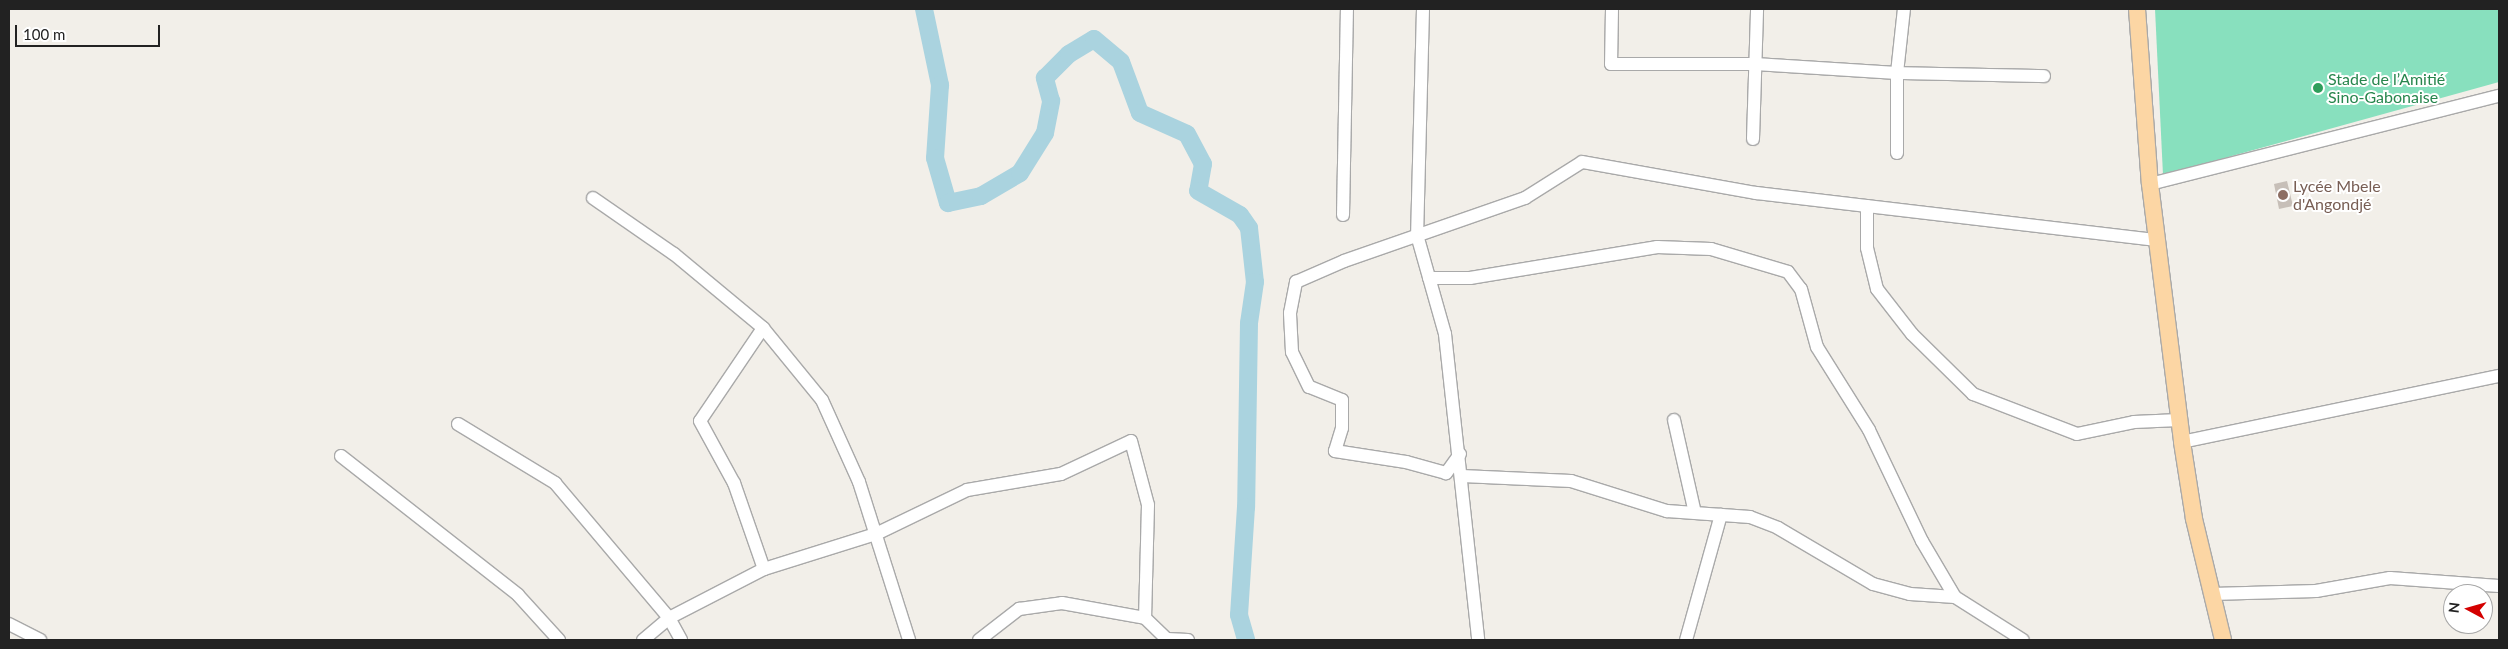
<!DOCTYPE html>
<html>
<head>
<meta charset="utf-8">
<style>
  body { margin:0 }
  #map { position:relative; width:2508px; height:649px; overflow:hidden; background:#f2efe9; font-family:Lato,sans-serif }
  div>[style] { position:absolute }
  .pitch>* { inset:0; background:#88e0be }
  .river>* { height:18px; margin:-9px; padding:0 9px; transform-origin:9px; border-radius:9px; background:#aad3df }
  .building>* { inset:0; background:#c7bfb8 }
  .roads { filter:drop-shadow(1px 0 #a9a9a9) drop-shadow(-1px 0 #a9a9a9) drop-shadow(0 1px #a9a9a9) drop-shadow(0 -1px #a9a9a9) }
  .minor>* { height:12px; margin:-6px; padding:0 6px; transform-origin:6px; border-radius:6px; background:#fff }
  .major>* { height:16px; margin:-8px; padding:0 8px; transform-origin:8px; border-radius:8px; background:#fcd6a4 }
  .dots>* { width:14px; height:14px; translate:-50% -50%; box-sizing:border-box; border:2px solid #fff; border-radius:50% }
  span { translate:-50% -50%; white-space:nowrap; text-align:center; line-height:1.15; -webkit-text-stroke:4px #fff; paint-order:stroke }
  .leisure-label { font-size:16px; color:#27864d }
  .left { translate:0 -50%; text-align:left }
  .education-label { font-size:16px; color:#785e54 }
  .frame { position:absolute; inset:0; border:10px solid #222; pointer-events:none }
  .north { position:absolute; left:2443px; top:584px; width:50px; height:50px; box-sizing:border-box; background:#fff; border:1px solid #a7a7a7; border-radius:50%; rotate:276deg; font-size:14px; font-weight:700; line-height:20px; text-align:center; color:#222 }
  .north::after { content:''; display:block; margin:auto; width:18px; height:22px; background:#d40000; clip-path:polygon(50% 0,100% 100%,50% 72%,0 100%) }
  .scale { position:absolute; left:15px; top:25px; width:145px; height:22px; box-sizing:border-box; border:2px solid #222; border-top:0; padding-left:6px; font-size:15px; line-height:18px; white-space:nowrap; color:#222; -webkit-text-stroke:4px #fff; paint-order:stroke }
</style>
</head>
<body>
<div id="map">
  <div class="pitch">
    <div style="clip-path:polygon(2155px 9px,2499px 9px,2499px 82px,2163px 175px)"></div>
  </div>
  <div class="river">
    <div style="left:924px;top:9px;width:78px;rotate:78.1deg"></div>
    <div style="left:940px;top:85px;width:73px;rotate:93.9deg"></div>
    <div style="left:935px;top:158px;width:47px;rotate:73.9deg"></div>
    <div style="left:948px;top:203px;width:34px;rotate:-12deg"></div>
    <div style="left:981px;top:196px;width:45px;rotate:-30.5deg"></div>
    <div style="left:1020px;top:173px;width:47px;rotate:-58deg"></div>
    <div style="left:1045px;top:133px;width:33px;rotate:-79deg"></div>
    <div style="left:1051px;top:101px;width:24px;rotate:-105deg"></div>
    <div style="left:1045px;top:78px;width:34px;rotate:-45deg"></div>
    <div style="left:1069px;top:54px;width:29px;rotate:-31deg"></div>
    <div style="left:1094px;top:39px;width:35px;rotate:40deg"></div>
    <div style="left:1121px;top:62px;width:54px;rotate:69.6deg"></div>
    <div style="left:1140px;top:113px;width:51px;rotate:24.1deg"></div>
    <div style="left:1187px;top:134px;width:34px;rotate:62deg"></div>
    <div style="left:1203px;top:164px;width:27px;rotate:100deg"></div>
    <div style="left:1198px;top:191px;width:48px;rotate:29.7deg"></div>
    <div style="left:1240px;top:215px;width:16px;rotate:55deg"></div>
    <div style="left:1249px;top:228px;width:54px;rotate:83.7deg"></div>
    <div style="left:1255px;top:282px;width:41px;rotate:98.3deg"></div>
    <div style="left:1249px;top:323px;width:184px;rotate:90.9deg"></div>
    <div style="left:1246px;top:507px;width:108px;rotate:93.7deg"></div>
    <div style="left:1239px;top:615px;width:26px;rotate:74deg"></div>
  </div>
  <div class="building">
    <div style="clip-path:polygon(2287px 181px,2293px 206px,2279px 209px,2274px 184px)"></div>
  </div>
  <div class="roads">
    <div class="minor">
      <div style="left:1423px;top:9px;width:226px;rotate:91.5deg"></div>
      <div style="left:1417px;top:235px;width:103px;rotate:74.2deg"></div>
      <div style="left:1445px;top:334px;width:308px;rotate:83.8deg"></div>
      <div style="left:1612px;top:9px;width:55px;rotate:91deg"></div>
      <div style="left:1611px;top:64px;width:144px"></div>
      <div style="left:1755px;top:64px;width:142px;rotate:3.6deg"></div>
      <div style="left:1897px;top:73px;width:147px;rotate:1.2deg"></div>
      <div style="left:1753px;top:139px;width:130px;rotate:-88.2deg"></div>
      <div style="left:1897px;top:153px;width:80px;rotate:-90deg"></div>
      <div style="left:1897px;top:73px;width:64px;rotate:-83.8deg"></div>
      <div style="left:2150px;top:184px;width:360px;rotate:-14.2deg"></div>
      <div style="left:593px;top:198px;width:98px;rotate:34.7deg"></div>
      <div style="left:674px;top:254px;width:116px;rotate:39.7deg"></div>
      <div style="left:763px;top:328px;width:93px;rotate:50.7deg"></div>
      <div style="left:822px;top:400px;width:90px;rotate:65.7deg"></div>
      <div style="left:859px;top:482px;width:166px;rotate:72.4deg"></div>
      <div style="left:1867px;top:206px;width:42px;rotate:90deg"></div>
      <div style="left:1867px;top:248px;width:42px;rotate:76.3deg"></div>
      <div style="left:1877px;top:289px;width:57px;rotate:52.1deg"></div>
      <div style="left:1912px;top:334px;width:86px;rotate:44.5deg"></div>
      <div style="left:1973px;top:394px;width:111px;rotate:21deg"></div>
      <div style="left:2077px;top:434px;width:58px;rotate:-11.9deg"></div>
      <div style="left:2134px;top:422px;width:45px;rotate:-2.5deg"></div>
      <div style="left:1343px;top:215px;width:206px;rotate:-88.9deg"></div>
      <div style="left:1429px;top:278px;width:41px"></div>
      <div style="left:1470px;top:278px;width:190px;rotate:-9.4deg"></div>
      <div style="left:1657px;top:247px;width:54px;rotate:2.1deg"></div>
      <div style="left:1711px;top:249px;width:80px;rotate:16.6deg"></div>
      <div style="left:1788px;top:272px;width:21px;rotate:53deg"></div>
      <div style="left:1801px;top:289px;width:60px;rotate:74.6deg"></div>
      <div style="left:1817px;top:347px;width:98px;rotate:57.9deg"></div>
      <div style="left:1869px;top:430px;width:123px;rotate:64.5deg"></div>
      <div style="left:1922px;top:541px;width:65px;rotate:59.5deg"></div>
      <div style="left:1955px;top:597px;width:80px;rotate:32.3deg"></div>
      <div style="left:763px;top:328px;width:112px;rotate:124.1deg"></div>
      <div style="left:700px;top:421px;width:71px;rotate:61.3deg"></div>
      <div style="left:734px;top:483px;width:91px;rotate:70.8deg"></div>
      <div style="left:1674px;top:420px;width:95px;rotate:77.3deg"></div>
      <div style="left:458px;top:424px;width:114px;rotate:31.3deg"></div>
      <div style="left:555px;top:483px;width:177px;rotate:49.8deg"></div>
      <div style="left:669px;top:618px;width:25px;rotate:61deg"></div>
      <div style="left:2182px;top:442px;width:324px;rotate:-11.8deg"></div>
      <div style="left:1460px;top:454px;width:24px;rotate:126deg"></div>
      <div style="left:1446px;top:473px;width:41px;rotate:-164.6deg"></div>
      <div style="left:1406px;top:462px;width:72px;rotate:-171.2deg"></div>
      <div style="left:1335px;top:451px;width:24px;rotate:-73deg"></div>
      <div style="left:1342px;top:428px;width:28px;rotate:-90deg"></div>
      <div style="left:1342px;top:400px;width:35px;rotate:-158deg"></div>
      <div style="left:1309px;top:387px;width:39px;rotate:-116deg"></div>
      <div style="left:1292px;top:352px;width:39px;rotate:-93deg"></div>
      <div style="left:1290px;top:313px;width:32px;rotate:-79deg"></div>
      <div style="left:1296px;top:282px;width:52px;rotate:-23.6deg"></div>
      <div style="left:1344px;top:261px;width:192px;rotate:-19.2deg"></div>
      <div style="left:1525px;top:198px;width:67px;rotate:-32.3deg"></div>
      <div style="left:1582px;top:162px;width:177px;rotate:10.1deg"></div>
      <div style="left:1756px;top:193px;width:404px;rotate:6.7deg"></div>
      <div style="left:341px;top:456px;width:225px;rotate:38.1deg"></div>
      <div style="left:518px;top:595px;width:61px;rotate:47.7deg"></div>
      <div style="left:1462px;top:476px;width:109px;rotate:2.6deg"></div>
      <div style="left:1571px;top:481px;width:101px;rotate:17.4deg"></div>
      <div style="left:1667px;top:511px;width:83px;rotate:4.1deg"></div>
      <div style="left:1750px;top:517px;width:30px;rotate:21deg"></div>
      <div style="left:1778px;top:528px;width:110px;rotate:30.5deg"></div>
      <div style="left:1873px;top:584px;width:38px;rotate:15deg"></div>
      <div style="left:1910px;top:594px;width:45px;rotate:3.8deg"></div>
      <div style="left:2212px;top:594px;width:104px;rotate:-1.7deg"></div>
      <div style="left:2316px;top:591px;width:75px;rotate:-10deg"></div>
      <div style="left:2390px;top:578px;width:109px;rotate:4.2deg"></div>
      <div style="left:9px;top:624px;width:35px;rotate:27deg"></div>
      <div style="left:643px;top:640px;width:34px;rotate:-40deg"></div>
      <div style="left:669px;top:618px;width:107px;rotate:-27.3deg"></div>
      <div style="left:764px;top:569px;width:117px;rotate:-17.4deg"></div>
      <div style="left:876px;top:534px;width:101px;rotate:-25.8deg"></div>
      <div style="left:967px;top:490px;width:95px;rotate:-9.7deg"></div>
      <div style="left:1061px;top:474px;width:77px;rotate:-25.2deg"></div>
      <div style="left:1131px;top:441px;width:66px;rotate:75.1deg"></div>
      <div style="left:1148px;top:505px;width:113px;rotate:91.5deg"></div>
      <div style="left:979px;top:640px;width:51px;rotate:-37.8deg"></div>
      <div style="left:1019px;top:609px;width:43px;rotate:-7.9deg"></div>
      <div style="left:1062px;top:603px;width:84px;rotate:10.2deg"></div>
      <div style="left:1145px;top:618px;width:30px;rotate:44deg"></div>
      <div style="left:1167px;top:639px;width:21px;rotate:3deg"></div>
      <div style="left:1686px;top:640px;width:130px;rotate:-74.4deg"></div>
    </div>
    <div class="major">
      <div style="left:2137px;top:9px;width:175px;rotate:85.8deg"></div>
      <div style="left:2150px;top:184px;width:260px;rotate:82.9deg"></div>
      <div style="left:2182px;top:442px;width:78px;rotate:81.1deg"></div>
      <div style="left:2194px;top:519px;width:124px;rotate:76.5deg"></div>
    </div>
  </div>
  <div class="dots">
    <div style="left:2318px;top:88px;background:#2e9e5b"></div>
    <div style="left:2283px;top:195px;background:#8d6e63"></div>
  </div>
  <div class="leisure-label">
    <span class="left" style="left:2328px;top:88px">Stade de l’Amitié<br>Sino-Gabonaise</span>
  </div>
  <div class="education-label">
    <span class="left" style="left:2293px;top:195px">Lycée Mbele<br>d'Angondjé</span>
  </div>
  <div class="frame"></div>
  <div class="north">N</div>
  <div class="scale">100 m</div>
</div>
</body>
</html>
